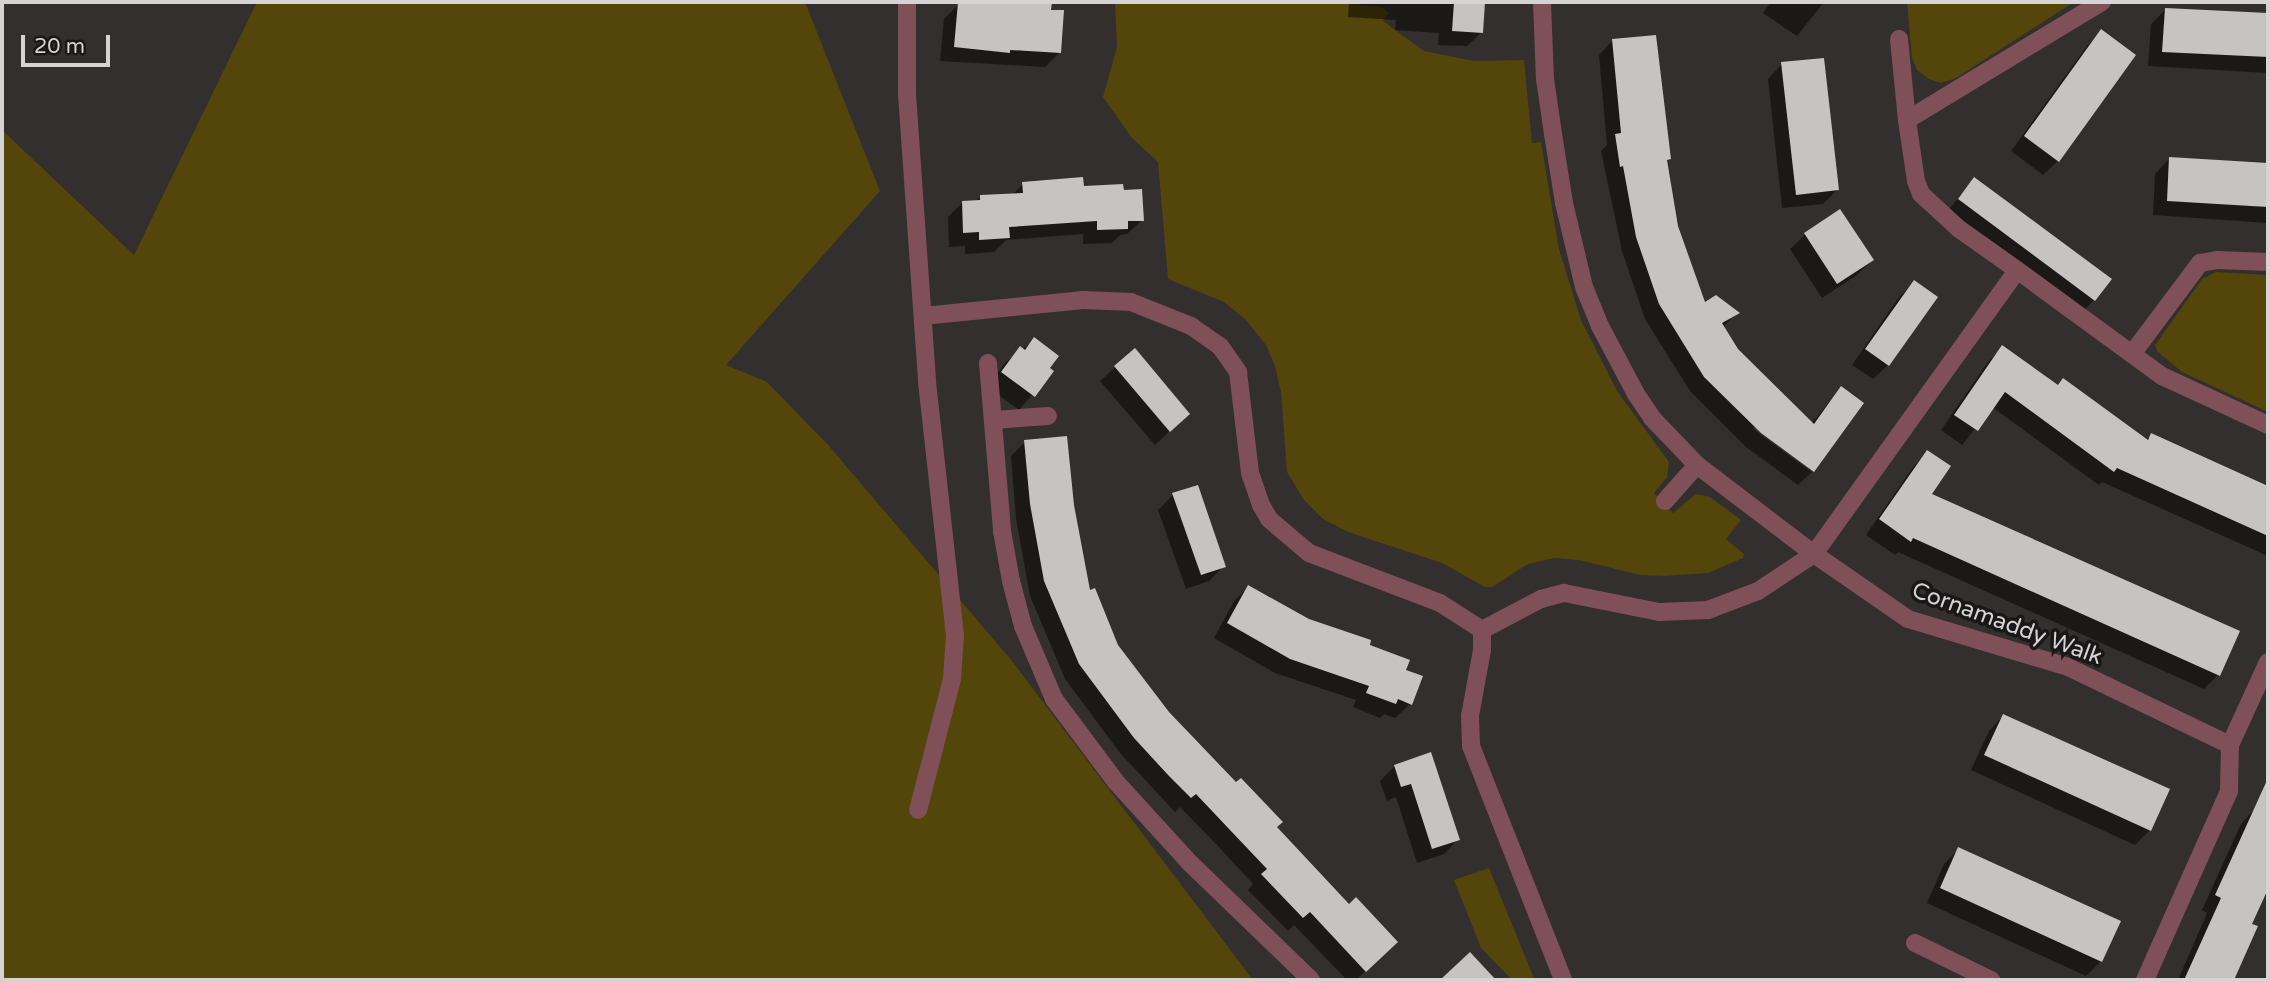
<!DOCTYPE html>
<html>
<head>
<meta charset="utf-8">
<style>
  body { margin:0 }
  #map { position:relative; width:2270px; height:982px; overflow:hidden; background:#322f2e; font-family:"Varela Round",sans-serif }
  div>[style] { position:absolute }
  .green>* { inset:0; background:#54450b }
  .shadow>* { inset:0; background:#0007 }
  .building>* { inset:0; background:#c6c3c0 }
  .street>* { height:18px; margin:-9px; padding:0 9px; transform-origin:9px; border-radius:9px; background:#7f5057 }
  span { translate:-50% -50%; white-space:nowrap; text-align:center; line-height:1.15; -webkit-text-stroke:7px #191717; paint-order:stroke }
  .street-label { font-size:23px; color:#d5d3d3 }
  .frame { position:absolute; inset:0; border:4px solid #d5d3d3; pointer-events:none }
  .scale { position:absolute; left:21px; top:35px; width:89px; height:32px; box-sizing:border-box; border:4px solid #d5d3d3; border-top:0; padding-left:9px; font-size:21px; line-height:24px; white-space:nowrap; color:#d5d3d3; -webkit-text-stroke:5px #191717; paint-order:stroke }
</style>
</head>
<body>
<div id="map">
  <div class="green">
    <div style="clip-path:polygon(257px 2px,805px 2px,880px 191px,726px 365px,767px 382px,829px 446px,1012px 661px,1253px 980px,2px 980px,2px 130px,134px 255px)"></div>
    <div style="clip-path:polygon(1115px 2px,1359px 2px,1359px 5px,1381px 7px,1389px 13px,1383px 21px,1424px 51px,1474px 61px,1524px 60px,1532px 143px,1541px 142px,1559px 249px,1581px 320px,1617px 391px,1669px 462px,1667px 477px,1654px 493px,1673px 513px,1696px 494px,1710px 497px,1741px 520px,1726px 539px,1744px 554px,1743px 558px,1708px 573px,1664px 576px,1640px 575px,1579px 560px,1554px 558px,1528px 564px,1492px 587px,1485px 587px,1442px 563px,1348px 532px,1323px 519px,1304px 500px,1287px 472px,1281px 392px,1275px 366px,1266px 345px,1246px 320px,1224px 302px,1168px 279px,1158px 162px,1132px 138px,1103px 97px,1117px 47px)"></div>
    <div style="clip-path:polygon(1907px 2px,2074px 2px,1956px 78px,1941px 83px,1929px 79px,1917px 70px,1912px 58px)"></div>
    <div style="clip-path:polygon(2216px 272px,2268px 275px,2268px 412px,2182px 372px,2157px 351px,2155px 345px,2202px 279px)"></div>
    <div style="clip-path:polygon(1489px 868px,1533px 976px,1534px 980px,1512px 980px,1481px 948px,1454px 880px)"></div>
  </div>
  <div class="shadow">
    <div style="clip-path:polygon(967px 2px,1050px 4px,1060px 52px,1045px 67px,940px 61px,944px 19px,959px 4px)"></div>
    <div style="clip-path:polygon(1349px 2px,1483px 2px,1482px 32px,1467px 46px,1438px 45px,1439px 33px,1395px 30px,1396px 20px,1348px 17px)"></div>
    <div style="clip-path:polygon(1771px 2px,1824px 2px,1797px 36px,1763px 13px)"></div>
    <div style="clip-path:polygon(2165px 10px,2268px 16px,2268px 73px,2148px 66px,2151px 24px)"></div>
    <div style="clip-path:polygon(2101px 31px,2058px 161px,2043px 175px,2011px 151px,2087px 46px)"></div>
    <div style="clip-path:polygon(1613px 40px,1669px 159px,1666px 162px,1677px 226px,1704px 304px,1737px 313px,1723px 327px,1736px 350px,1811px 424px,1841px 388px,1813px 469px,1755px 426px,1753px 429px,1812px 472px,1798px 485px,1746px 447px,1690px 391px,1645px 319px,1622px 251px,1601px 151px,1607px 145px,1599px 55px)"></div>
    <div style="clip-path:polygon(1782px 64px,1837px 190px,1823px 204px,1782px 208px,1768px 79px)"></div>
    <div style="clip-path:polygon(2169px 159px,2268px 165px,2268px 223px,2153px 215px,2155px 174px)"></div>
    <div style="clip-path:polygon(1974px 179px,2094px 300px,2080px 314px,1945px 214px)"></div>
    <div style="clip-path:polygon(1023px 184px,1122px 191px,1142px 220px,1127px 234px,1120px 235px,1112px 243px,1083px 244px,1083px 234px,1006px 240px,994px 252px,965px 254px,965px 246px,949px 247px,948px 217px,962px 203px,975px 202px,981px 196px,1012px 195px)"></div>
    <div style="clip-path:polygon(1840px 212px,1872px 260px,1857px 275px,1822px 298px,1790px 249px,1805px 235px)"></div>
    <div style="clip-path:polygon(1914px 283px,1888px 365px,1873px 379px,1852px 365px,1899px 297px)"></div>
    <div style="clip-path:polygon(1034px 340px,1052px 371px,1019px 410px,988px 387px,1005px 363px)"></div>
    <div style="clip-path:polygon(2003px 348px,2057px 386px,2146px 440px,2151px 435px,2268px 489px,2268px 556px,2102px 482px,2099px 485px,1992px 407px,1962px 445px,1941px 430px,1988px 362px)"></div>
    <div style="clip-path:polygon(1134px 350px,1188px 414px,1155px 445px,1100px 381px)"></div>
    <div style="clip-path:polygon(1025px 442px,1073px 505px,1089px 592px,1116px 646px,1168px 713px,1275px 828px,1381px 956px,1356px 980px,1347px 980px,1294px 925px,1288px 931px,1248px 890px,1253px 884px,1216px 844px,1180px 807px,1175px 812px,1120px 753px,1065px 679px,1030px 596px,1016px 519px,1011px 456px)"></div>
    <div style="clip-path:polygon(1927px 453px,1929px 495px,2218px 675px,2204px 689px,1898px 552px,1895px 555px,1866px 535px,1913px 467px)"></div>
    <div style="clip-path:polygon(1173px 495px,1224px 566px,1209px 581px,1186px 589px,1158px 510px)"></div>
    <div style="clip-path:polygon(1248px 587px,1308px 620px,1367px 646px,1404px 671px,1410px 704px,1395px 718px,1384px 714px,1380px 718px,1353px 707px,1356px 700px,1275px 673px,1214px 638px,1234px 601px)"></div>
    <div style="clip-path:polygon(2003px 716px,2150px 830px,2135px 845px,1971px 770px,1989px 731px)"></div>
    <div style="clip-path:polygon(1430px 755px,1458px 839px,1444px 854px,1417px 863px,1396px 797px,1387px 801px,1380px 781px,1395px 766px)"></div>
    <div style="clip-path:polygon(2255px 809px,2268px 815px,2268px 884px,2250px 925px,2256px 927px,2232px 980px,2178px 980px,2207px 913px,2202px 910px,2241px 824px)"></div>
    <div style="clip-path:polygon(1959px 849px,2101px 961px,2086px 976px,1927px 903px,1944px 864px)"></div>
  </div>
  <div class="building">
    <div style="clip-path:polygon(958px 2px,1052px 2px,1051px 10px,1064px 10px,1061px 53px,1010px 50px,1010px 53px,954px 47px)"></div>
    <div style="clip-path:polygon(1454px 2px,1485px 2px,1483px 33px,1452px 31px)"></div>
    <div style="clip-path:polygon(2165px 8px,2268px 13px,2268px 57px,2162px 52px)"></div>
    <div style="clip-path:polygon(2101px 29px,2136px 55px,2059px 162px,2024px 136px)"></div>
    <div style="clip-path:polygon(1656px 35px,1671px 159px,1667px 160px,1678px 226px,1705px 302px,1716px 295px,1740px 313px,1722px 323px,1738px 349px,1814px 424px,1841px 386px,1864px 403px,1814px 472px,1761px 433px,1704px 377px,1659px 304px,1636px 237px,1623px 166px,1620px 167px,1615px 134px,1621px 133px,1612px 39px)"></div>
    <div style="clip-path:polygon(1824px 58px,1839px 190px,1796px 195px,1781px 62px)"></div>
    <div style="clip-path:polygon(2169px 157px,2268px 163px,2268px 207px,2167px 201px)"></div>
    <div style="clip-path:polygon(1083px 177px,1084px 186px,1123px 184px,1124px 190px,1142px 189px,1144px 221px,1128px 221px,1128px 229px,1097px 230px,1097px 221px,1009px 227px,1010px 238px,979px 240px,979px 232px,963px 233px,962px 201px,980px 200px,980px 195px,1023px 193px,1022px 182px)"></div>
    <div style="clip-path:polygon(1974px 177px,2112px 279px,2095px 301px,1958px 199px)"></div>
    <div style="clip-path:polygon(1840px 209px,1874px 260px,1837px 284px,1804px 233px)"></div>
    <div style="clip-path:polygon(1914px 280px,1938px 297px,1889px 366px,1865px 349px)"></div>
    <div style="clip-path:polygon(1034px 337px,1059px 356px,1050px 368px,1054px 371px,1035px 397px,1001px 372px,1020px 346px,1025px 350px)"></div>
    <div style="clip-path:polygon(2002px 345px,2058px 385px,2063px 378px,2148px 440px,2151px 433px,2268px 486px,2268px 536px,2117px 468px,2114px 472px,2005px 392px,1978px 431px,1954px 415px)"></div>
    <div style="clip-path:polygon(1135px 348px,1190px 414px,1170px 432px,1114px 366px)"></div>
    <div style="clip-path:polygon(1067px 436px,1074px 505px,1090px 590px,1095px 588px,1118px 645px,1169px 712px,1236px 782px,1241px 778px,1283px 822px,1277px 827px,1349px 904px,1356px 897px,1398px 942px,1366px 972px,1310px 912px,1303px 918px,1261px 874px,1267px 869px,1230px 830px,1196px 794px,1191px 798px,1169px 776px,1134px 738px,1079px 664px,1044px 581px,1030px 504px,1024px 440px)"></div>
    <div style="clip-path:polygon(1927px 450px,1951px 466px,1932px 494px,2240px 631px,2220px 676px,1913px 538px,1911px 542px,1879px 519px)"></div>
    <div style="clip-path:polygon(1198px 485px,1226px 567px,1201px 575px,1172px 493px)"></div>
    <div style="clip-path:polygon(1248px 585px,1309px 619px,1371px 640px,1370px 645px,1410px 660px,1406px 670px,1423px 676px,1412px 705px,1398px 699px,1396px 704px,1366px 693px,1369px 686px,1290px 659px,1227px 623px)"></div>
    <div style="clip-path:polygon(2003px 714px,2170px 789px,2151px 831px,1984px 755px)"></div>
    <div style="clip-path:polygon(1431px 752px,1460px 840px,1432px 849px,1411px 784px,1401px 787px,1394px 765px)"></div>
    <div style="clip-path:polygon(2268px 778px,2268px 889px,2252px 924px,2258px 926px,2234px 980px,2184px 980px,2221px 898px,2215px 895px)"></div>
    <div style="clip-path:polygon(1958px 847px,2121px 921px,2102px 962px,1940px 888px)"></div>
    <div style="clip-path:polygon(1470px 952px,1496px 980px,1440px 980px)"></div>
  </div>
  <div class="street">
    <div style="left:907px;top:2px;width:92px;rotate:90deg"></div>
    <div style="left:907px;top:94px;width:289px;rotate:86deg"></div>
    <div style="left:927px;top:382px;width:255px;rotate:83.7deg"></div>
    <div style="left:955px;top:635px;width:44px;rotate:93.9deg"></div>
    <div style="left:952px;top:679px;width:135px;rotate:104.5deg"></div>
    <div style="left:1542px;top:2px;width:77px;rotate:87.8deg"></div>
    <div style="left:1545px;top:79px;width:56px;rotate:81.7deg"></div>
    <div style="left:1553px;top:134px;width:70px;rotate:80.9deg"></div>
    <div style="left:1564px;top:203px;width:86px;rotate:76.6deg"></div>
    <div style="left:1584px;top:287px;width:42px;rotate:67.7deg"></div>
    <div style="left:1600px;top:326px;width:77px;rotate:62.1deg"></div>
    <div style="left:1636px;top:394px;width:29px;rotate:56deg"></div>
    <div style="left:1652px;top:418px;width:65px;rotate:46.2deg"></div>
    <div style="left:1697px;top:465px;width:147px;rotate:37.3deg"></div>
    <div style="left:1814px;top:554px;width:114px;rotate:34.7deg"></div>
    <div style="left:1908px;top:619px;width:167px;rotate:16.7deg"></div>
    <div style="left:2068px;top:667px;width:180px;rotate:25.7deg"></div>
    <div style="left:2230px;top:745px;width:91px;rotate:-65.4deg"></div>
    <div style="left:1899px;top:39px;width:81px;rotate:84.4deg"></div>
    <div style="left:2017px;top:270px;width:180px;rotate:36.2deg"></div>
    <div style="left:2162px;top:376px;width:117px;rotate:24.8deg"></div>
    <div style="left:923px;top:316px;width:161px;rotate:-5.7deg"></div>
    <div style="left:1083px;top:300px;width:48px;rotate:2.4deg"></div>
    <div style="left:1131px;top:302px;width:65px;rotate:21.8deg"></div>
    <div style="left:1191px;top:326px;width:35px;rotate:35deg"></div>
    <div style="left:1220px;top:346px;width:32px;rotate:55deg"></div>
    <div style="left:1238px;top:372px;width:102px;rotate:83.2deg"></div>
    <div style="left:1250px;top:473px;width:34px;rotate:71deg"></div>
    <div style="left:1261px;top:505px;width:16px;rotate:60deg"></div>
    <div style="left:1269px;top:519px;width:52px;rotate:40.4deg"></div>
    <div style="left:1309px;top:553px;width:140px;rotate:20.9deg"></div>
    <div style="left:1440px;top:603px;width:50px;rotate:32.7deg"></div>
    <div style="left:1482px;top:630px;width:20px;rotate:90deg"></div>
    <div style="left:1482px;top:650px;width:67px;rotate:100.3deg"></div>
    <div style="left:1470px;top:716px;width:30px;rotate:88deg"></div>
    <div style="left:1471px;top:746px;width:251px;rotate:68.5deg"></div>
    <div style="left:2132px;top:354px;width:114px;rotate:-53.2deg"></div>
    <div style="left:2200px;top:263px;width:17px;rotate:-10deg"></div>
    <div style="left:2217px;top:260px;width:51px;rotate:2.2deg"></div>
    <div style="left:988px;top:363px;width:169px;rotate:85.2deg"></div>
    <div style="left:1002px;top:531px;width:51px;rotate:79.8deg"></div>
    <div style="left:1011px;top:581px;width:47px;rotate:75.1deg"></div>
    <div style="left:1023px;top:626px;width:79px;rotate:67deg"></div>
    <div style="left:1054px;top:699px;width:104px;rotate:53.2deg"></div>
    <div style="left:1116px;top:782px;width:110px;rotate:47.6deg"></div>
    <div style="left:1190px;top:863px;width:168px;rotate:44deg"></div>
    <div style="left:993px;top:420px;width:55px;rotate:-4.2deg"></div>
    <div style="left:1665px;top:501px;width:48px;rotate:-48.4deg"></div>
    <div style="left:1482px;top:630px;width:67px;rotate:-27.7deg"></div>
    <div style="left:1541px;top:599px;width:24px;rotate:-15deg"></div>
    <div style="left:1564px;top:593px;width:97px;rotate:11.3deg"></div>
    <div style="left:1659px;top:612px;width:49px;rotate:-2.3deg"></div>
    <div style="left:1708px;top:610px;width:53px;rotate:-20.8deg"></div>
    <div style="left:1758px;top:591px;width:67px;rotate:-33.5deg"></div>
    <div style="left:1814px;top:554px;width:349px;rotate:-54.4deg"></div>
    <div style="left:2017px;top:270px;width:72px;rotate:-144.6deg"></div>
    <div style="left:1958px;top:228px;width:50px;rotate:-137.4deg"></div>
    <div style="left:1921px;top:194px;width:14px;rotate:-111deg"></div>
    <div style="left:1916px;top:181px;width:62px;rotate:-98.4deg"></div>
    <div style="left:1907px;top:120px;width:228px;rotate:-31.2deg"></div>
    <div style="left:1915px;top:943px;width:85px;rotate:26deg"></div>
    <div style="left:2145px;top:980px;width:207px;rotate:-66deg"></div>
    <div style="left:2229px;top:791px;width:46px;rotate:-88.8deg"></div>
  </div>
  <div class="street-label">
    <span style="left:2007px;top:624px;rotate:20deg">Cornamaddy Walk</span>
  </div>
  <div class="frame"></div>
  <div class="scale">20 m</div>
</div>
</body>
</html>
